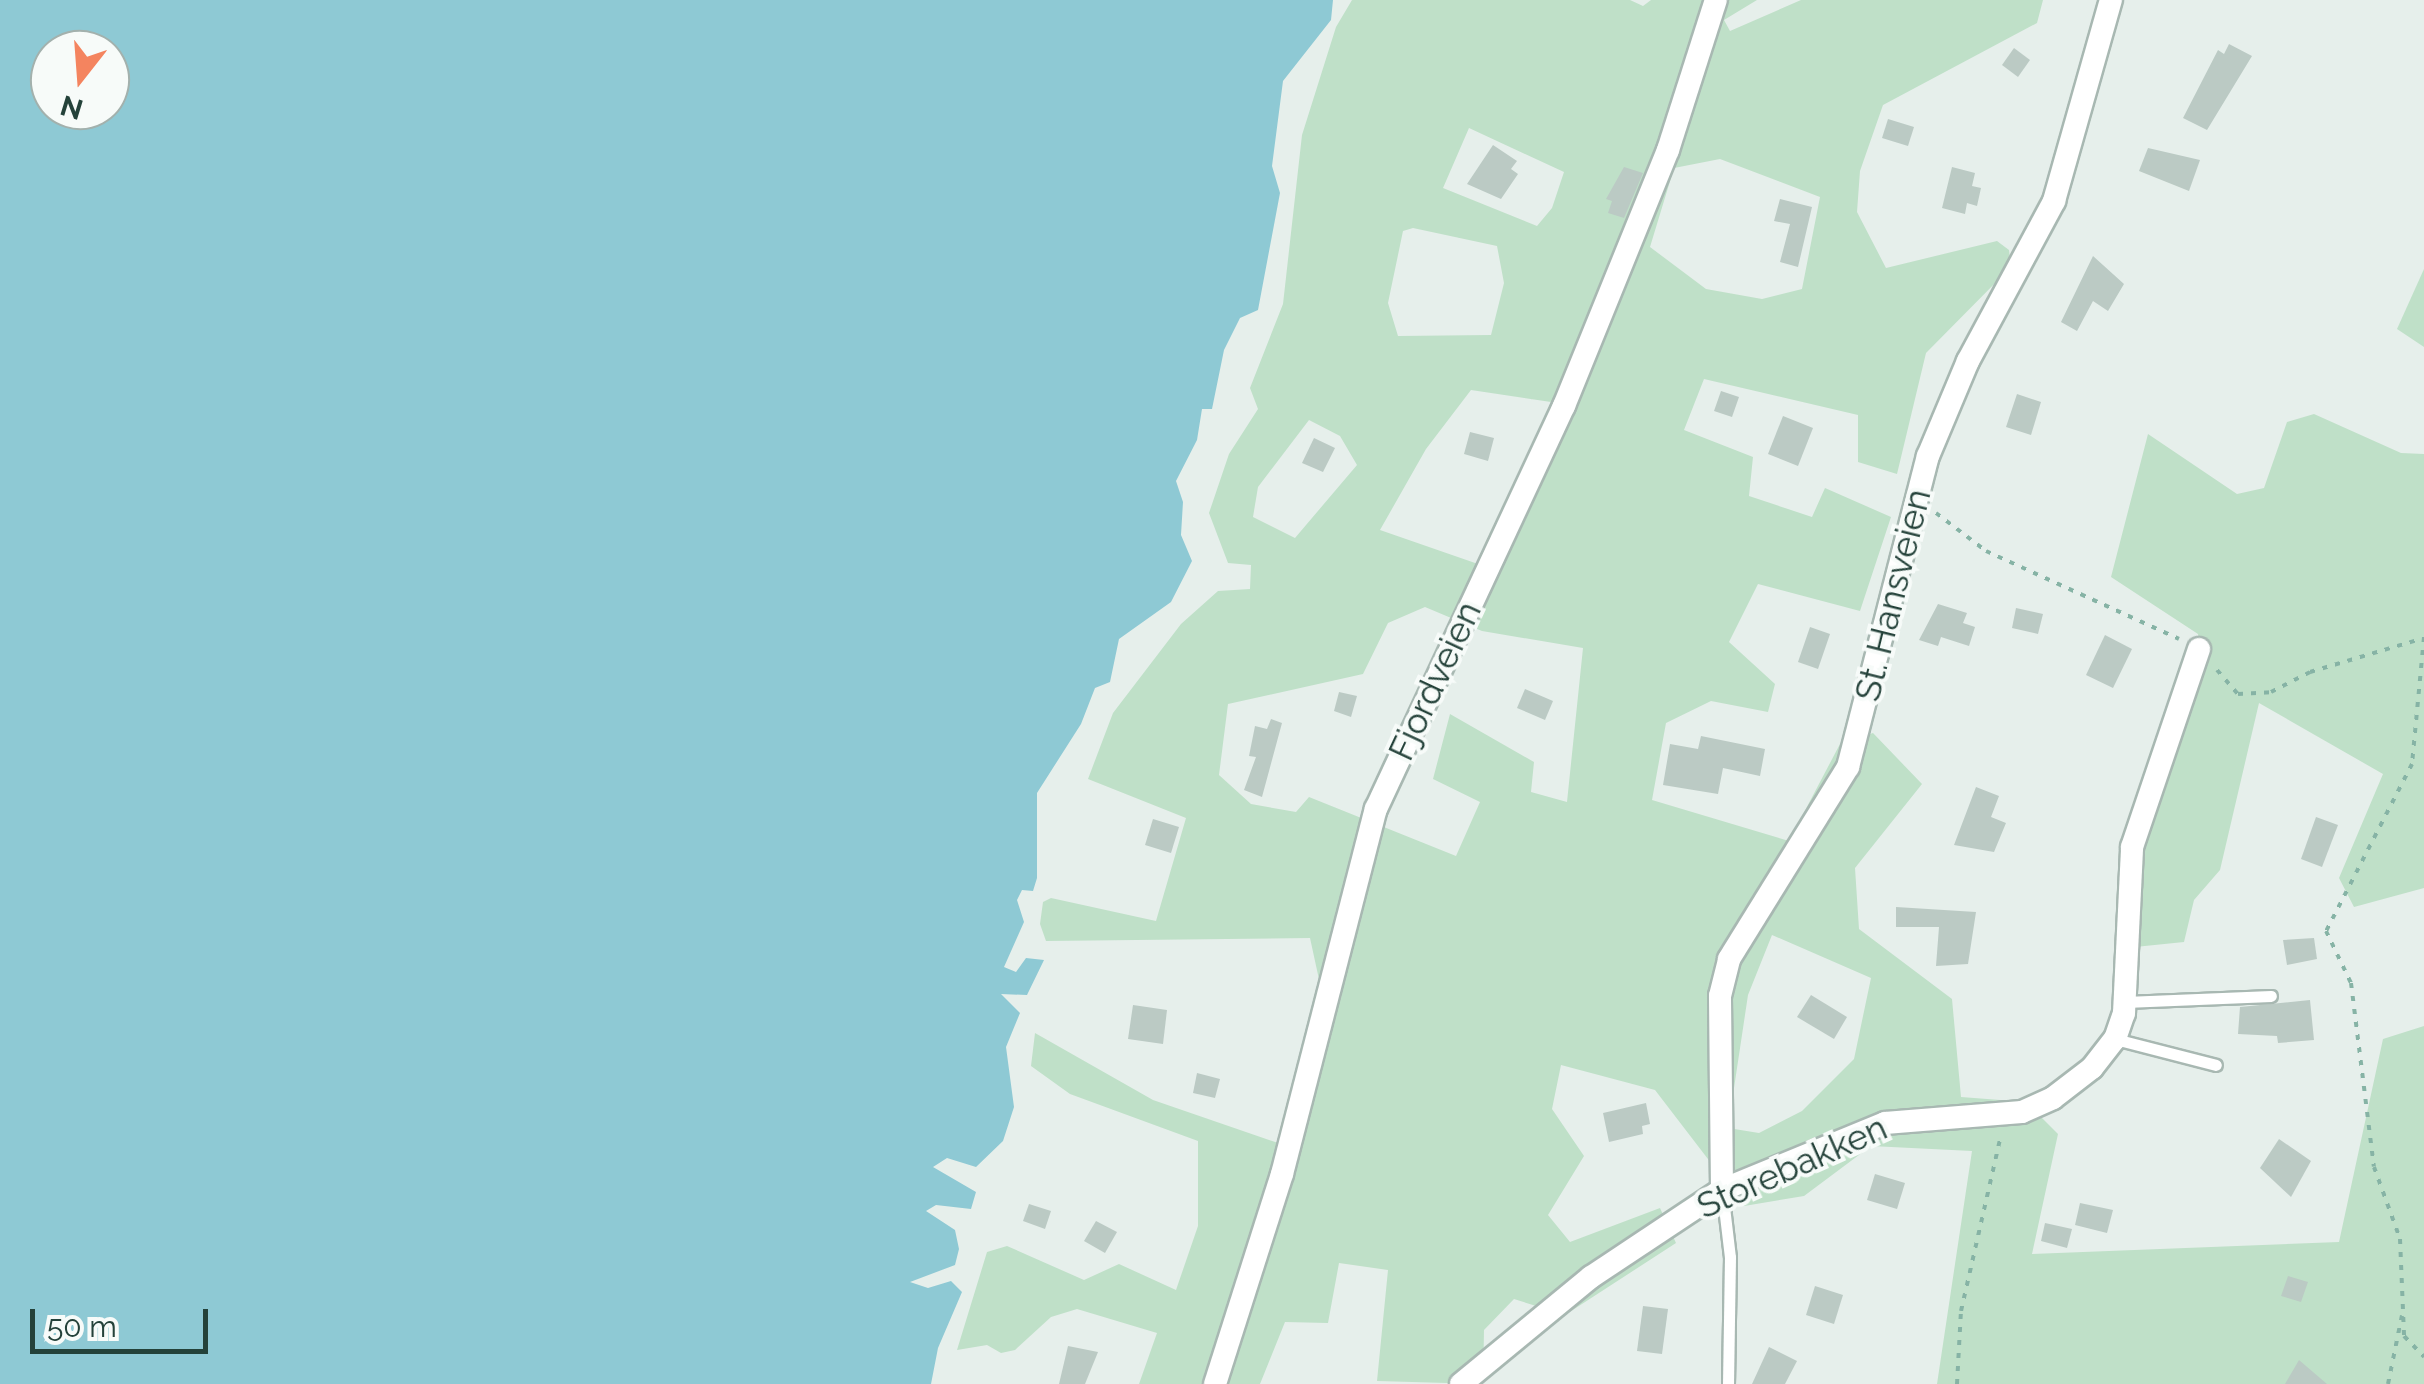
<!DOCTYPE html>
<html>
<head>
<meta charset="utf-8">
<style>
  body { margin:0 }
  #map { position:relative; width:2424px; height:1384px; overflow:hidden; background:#e6efeb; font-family:Raleway,sans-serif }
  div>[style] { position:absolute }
  .green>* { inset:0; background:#bfe0c8 }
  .water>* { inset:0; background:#8ec9d4 }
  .building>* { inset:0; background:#bbcac4 }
  .path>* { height:4px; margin-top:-2px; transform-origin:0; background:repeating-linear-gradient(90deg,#86b3a5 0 5px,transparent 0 13px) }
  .roads { filter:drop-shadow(2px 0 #a8b8b2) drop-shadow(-2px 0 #a8b8b2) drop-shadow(0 2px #a8b8b2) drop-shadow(0 -2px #a8b8b2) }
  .service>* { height:11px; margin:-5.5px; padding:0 5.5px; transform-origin:5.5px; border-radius:5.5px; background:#fff }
  .minor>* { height:22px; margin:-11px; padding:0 11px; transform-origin:11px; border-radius:11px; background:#fff }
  span { translate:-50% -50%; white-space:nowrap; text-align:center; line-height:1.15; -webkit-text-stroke:8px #f7fbf9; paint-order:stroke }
  .street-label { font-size:35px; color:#24423a }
  .north { position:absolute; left:30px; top:30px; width:100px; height:100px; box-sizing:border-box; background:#f7fbf9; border:2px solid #a3b1ad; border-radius:50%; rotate:197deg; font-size:28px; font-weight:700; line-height:40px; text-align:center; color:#24423a }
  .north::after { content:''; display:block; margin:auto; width:35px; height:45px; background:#f4845f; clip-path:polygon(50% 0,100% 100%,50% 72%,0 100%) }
  .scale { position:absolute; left:30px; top:1309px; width:178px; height:45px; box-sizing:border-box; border:5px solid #24423a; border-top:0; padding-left:12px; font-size:30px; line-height:35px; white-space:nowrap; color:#24423a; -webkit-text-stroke:8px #f7fbf9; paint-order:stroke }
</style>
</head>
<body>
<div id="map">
  <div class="green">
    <div style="clip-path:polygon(evenodd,1352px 0,1630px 0,1643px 6px,1651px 0,1757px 0,1724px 20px,1730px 31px,1801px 0,2043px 0,2037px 23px,1883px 105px,1860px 171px,1857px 212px,1886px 268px,1997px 241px,2009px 250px,2011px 267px,1926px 353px,1897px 474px,1858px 462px,1858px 415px,1704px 379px,1684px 430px,1753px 457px,1749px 496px,1812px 517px,1825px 488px,1891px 517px,1860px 611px,1758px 584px,1729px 642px,1775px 684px,1768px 712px,1711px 701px,1666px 723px,1652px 800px,1789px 841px,1840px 744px,1873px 733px,1922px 784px,1855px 868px,1859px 929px,1952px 999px,1961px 1097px,2026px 1102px,2058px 1134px,2032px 1254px,2339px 1242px,2383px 1039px,2424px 1026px,2424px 1384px,1937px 1384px,1972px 1151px,1871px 1146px,1804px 1196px,1744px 1206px,1655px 1090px,1561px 1065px,1552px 1109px,1584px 1156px,1548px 1215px,1570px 1242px,1660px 1208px,1676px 1243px,1565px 1315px,1514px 1299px,1484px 1330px,1483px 1384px,1377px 1381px,1388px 1270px,1339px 1263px,1328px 1323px,1285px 1322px,1260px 1384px,1139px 1384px,1157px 1333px,1077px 1309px,1051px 1317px,1015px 1350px,1001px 1353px,987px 1345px,957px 1350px,987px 1252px,1007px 1246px,1084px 1280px,1119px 1264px,1176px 1290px,1198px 1226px,1198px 1141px,1070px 1094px,1031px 1066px,1035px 1033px,1153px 1100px,1281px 1144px,1320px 984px,1310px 938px,1046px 941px,1040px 924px,1043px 902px,1051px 898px,1156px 921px,1186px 818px,1088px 779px,1113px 713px,1181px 624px,1218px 591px,1250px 589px,1251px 565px,1228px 563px,1209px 513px,1229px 454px,1258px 409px,1250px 388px,1283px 304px,1302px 135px,1336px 27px,1352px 0,1469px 128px,1564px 172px,1552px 208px,1537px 226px,1443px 188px,1469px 128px,1352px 0,1720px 159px,1820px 197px,1802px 289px,1762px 299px,1706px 289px,1650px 247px,1674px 168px,1720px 159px,1352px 0,1413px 228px,1497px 246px,1504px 283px,1491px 335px,1398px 336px,1388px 303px,1403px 231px,1413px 228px,1352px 0,1471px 390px,1551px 402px,1478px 564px,1380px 530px,1426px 449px,1471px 390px,1352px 0,1309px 420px,1340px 436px,1357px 465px,1295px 538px,1253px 517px,1258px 487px,1309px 420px,1352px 0,1425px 607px,1482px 631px,1583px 648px,1567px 802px,1531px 792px,1534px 762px,1450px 714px,1433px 779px,1480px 802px,1456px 856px,1309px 797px,1296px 812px,1251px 804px,1219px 775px,1228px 704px,1363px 674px,1388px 623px,1425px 607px,1352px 0,1772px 935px,1871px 978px,1854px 1059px,1802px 1111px,1759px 1133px,1728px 1128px,1748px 995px,1772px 935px)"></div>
    <div style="clip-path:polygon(2424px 269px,2424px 347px,2397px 329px)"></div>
    <div style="clip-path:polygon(2314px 414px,2401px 453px,2424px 454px,2424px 888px,2354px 907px,2339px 878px,2383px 774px,2259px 703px,2220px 870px,2194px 900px,2184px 942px,2135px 947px,2140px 848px,2203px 671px,2198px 634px,2111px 577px,2148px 434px,2237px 494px,2264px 488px,2287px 422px)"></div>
  </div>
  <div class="water">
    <div style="clip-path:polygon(evenodd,0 0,1333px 0,1331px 20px,1283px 81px,1272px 166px,1280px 193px,1258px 310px,1240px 318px,1224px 350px,1212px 409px,1202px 409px,1197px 440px,1176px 481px,1183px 502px,1181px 535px,1192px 561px,1171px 602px,1119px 639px,1110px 682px,1095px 688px,1081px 724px,1037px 793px,1037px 878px,1033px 891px,1022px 890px,1017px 900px,1024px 922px,1004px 967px,1016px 972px,1026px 958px,1044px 960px,1027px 995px,1001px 994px,1020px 1013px,1006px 1047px,1014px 1107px,1003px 1141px,976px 1167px,947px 1158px,933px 1167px,976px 1192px,971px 1209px,936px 1205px,926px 1211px,955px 1230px,959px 1249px,955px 1265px,910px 1282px,928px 1288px,951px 1281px,962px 1292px,938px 1348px,931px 1384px,0 1384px,0 0,50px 50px,110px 50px,110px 110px,50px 110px,50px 50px)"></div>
  </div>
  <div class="building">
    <div style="clip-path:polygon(2229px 44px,2252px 56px,2207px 130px,2183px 118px,2218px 50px,2224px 54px)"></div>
    <div style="clip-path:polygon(2014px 48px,2030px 60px,2018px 77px,2002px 65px)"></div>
    <div style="clip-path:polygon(1888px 119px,1914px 127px,1908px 146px,1882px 138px)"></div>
    <div style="clip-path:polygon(1493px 145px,1517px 161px,1511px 169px,1518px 174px,1501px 199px,1467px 184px)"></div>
    <div style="clip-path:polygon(2148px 148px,2200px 160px,2189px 191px,2139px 171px)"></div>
    <div style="clip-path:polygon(1624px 167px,1643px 173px,1624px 218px,1608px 213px,1612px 201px,1606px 199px)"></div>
    <div style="clip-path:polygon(1952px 167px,1975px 173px,1972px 186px,1981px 188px,1977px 206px,1967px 203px,1965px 214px,1942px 208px)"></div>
    <div style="clip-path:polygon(1780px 199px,1812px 207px,1798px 267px,1780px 262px,1790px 224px,1774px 221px)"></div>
    <div style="clip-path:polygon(2093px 256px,2124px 284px,2108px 311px,2093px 301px,2077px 331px,2061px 322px)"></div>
    <div style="clip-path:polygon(1721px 391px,1739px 397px,1732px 417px,1714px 411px)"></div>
    <div style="clip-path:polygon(2017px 394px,2041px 402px,2031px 435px,2006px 427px)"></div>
    <div style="clip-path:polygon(1783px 416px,1813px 428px,1798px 466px,1768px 454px)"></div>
    <div style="clip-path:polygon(1470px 432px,1494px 438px,1488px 461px,1464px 454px)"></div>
    <div style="clip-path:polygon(1314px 438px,1335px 448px,1323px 472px,1302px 463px)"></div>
    <div style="clip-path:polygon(1938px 604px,1967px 613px,1963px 623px,1975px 627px,1969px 646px,1941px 637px,1938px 646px,1919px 640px)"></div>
    <div style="clip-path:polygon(2016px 608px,2043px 614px,2038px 634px,2012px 628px)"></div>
    <div style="clip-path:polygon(1810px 627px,1830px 634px,1818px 669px,1798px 662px)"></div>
    <div style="clip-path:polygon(2105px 635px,2132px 649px,2113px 688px,2086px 675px)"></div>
    <div style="clip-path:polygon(1525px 689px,1553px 701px,1545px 720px,1517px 708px)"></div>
    <div style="clip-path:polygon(1339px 692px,1357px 696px,1351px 717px,1334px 711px)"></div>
    <div style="clip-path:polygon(1271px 719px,1282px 723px,1262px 797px,1244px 790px,1256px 757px,1249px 756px,1255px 726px,1267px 729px)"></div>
    <div style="clip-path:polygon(1701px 736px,1765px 749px,1760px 776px,1723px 768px,1718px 794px,1663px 785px,1670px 744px,1698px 749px)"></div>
    <div style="clip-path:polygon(1976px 787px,1999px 796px,1991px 817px,2006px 823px,1994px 852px,1954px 845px)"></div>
    <div style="clip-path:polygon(2316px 817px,2338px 825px,2322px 867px,2301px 859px)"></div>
    <div style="clip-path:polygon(1153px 819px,1179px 827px,1171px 853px,1145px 845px)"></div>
    <div style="clip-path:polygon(1896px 907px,1976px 912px,1968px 964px,1936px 966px,1939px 927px,1896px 927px)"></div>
    <div style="clip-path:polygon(2314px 938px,2317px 959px,2287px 965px,2283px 940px)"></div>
    <div style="clip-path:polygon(1811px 995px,1847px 1017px,1834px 1039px,1797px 1017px)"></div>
    <div style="clip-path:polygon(2310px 1000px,2314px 1040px,2278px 1043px,2277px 1036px,2238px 1034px,2240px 1007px)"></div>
    <div style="clip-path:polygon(1133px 1005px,1167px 1010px,1163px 1044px,1128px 1039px)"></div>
    <div style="clip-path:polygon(1197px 1073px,1220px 1079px,1215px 1098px,1193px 1093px)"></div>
    <div style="clip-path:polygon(1646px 1103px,1650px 1124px,1642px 1126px,1643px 1134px,1609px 1142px,1603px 1113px)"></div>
    <div style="clip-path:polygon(2279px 1139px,2311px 1161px,2291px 1197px,2260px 1168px)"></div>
    <div style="clip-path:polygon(1875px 1174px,1905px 1183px,1897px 1209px,1867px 1200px)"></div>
    <div style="clip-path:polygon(2080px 1203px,2113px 1210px,2107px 1233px,2075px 1225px)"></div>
    <div style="clip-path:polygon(1029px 1204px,1051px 1211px,1045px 1229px,1023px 1221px)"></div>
    <div style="clip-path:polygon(1096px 1221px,1117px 1232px,1105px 1253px,1084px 1241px)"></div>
    <div style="clip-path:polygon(2045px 1223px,2072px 1229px,2067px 1248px,2041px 1241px)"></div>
    <div style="clip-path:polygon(2288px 1276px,2308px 1282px,2301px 1302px,2281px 1296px)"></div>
    <div style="clip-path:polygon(1815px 1286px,1843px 1295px,1834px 1324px,1806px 1315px)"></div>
    <div style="clip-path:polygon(1643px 1306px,1668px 1309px,1662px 1354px,1637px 1351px)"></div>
    <div style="clip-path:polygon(1068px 1346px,1098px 1352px,1085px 1384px,1059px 1384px)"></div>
    <div style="clip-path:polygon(1769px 1347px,1797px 1361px,1785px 1384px,1752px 1384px)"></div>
    <div style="clip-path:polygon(2299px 1360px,2327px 1384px,2285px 1384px)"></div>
  </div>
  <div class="path">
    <div style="left:1936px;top:513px;width:63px;rotate:37.2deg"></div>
    <div style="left:1986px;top:551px;width:212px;rotate:24.5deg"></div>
    <div style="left:2424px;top:637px;width:128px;rotate:95.4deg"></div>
    <div style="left:2412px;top:764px;width:188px;rotate:117.2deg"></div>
    <div style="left:2326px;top:931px;width:58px;rotate:64.3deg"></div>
    <div style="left:2351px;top:983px;width:185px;rotate:82.9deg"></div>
    <div style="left:2374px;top:1167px;width:77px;rotate:70.1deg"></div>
    <div style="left:2400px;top:1239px;width:97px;rotate:87.6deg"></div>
    <div style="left:2404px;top:1336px;width:29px;rotate:46deg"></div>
    <div style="left:2217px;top:670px;width:32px;rotate:49deg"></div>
    <div style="left:2238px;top:694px;width:33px;rotate:-3deg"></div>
    <div style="left:2271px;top:692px;width:44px;rotate:-27.1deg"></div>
    <div style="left:2310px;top:672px;width:116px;rotate:-16.6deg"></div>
    <div style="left:1957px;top:1384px;width:73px;rotate:-86.9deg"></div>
    <div style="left:1961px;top:1311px;width:176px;rotate:-77.2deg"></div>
    <div style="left:2388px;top:1384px;width:70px;rotate:-78.5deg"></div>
  </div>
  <div class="roads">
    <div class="service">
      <div style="left:2125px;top:1002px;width:146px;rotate:-2.4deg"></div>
      <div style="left:2115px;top:1039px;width:104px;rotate:14.4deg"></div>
      <div style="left:1722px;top:1190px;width:67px;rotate:83.2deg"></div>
      <div style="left:1730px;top:1257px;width:127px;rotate:90.9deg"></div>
    </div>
    <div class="minor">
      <div style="left:1722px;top:1190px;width:194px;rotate:-90.6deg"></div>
      <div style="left:1720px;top:996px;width:38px;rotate:-76deg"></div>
      <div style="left:1729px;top:959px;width:226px;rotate:-58.2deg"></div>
      <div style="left:1848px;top:767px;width:321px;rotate:-75.6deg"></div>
      <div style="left:1928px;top:456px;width:103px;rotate:-67.2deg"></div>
      <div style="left:1968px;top:361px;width:182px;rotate:-61.7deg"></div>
      <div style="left:2054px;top:201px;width:209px;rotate:-74.2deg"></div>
      <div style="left:1215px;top:1384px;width:220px;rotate:-72.3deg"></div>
      <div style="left:1282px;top:1174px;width:377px;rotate:-75.6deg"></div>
      <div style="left:1376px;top:809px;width:445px;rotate:-65deg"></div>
      <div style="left:1564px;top:406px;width:276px;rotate:-67.9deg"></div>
      <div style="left:1668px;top:150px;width:157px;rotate:-72.3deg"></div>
      <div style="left:1461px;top:1384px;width:168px;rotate:-39.5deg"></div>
      <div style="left:1591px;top:1277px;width:157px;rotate:-33.6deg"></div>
      <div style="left:1722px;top:1190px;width:176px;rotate:-22.3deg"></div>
      <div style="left:1885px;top:1123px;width:137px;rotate:-4.6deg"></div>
      <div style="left:2022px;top:1112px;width:34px;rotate:-24deg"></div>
      <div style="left:2053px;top:1098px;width:49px;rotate:-37.6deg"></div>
      <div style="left:2092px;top:1068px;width:37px;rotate:-52deg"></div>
      <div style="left:2115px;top:1039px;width:28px;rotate:-71deg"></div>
      <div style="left:2124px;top:1013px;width:166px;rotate:-87.2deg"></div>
      <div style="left:2132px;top:847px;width:209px;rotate:-71.3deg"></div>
    </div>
  </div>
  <div class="street-label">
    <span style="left:1893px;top:595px;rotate:-76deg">St. Hansveien</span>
    <span style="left:1435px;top:681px;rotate:-65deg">Fjordveien</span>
    <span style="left:1792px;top:1167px;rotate:-24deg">Storebakken</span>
  </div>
  <div class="north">N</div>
  <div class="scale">50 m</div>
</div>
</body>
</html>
